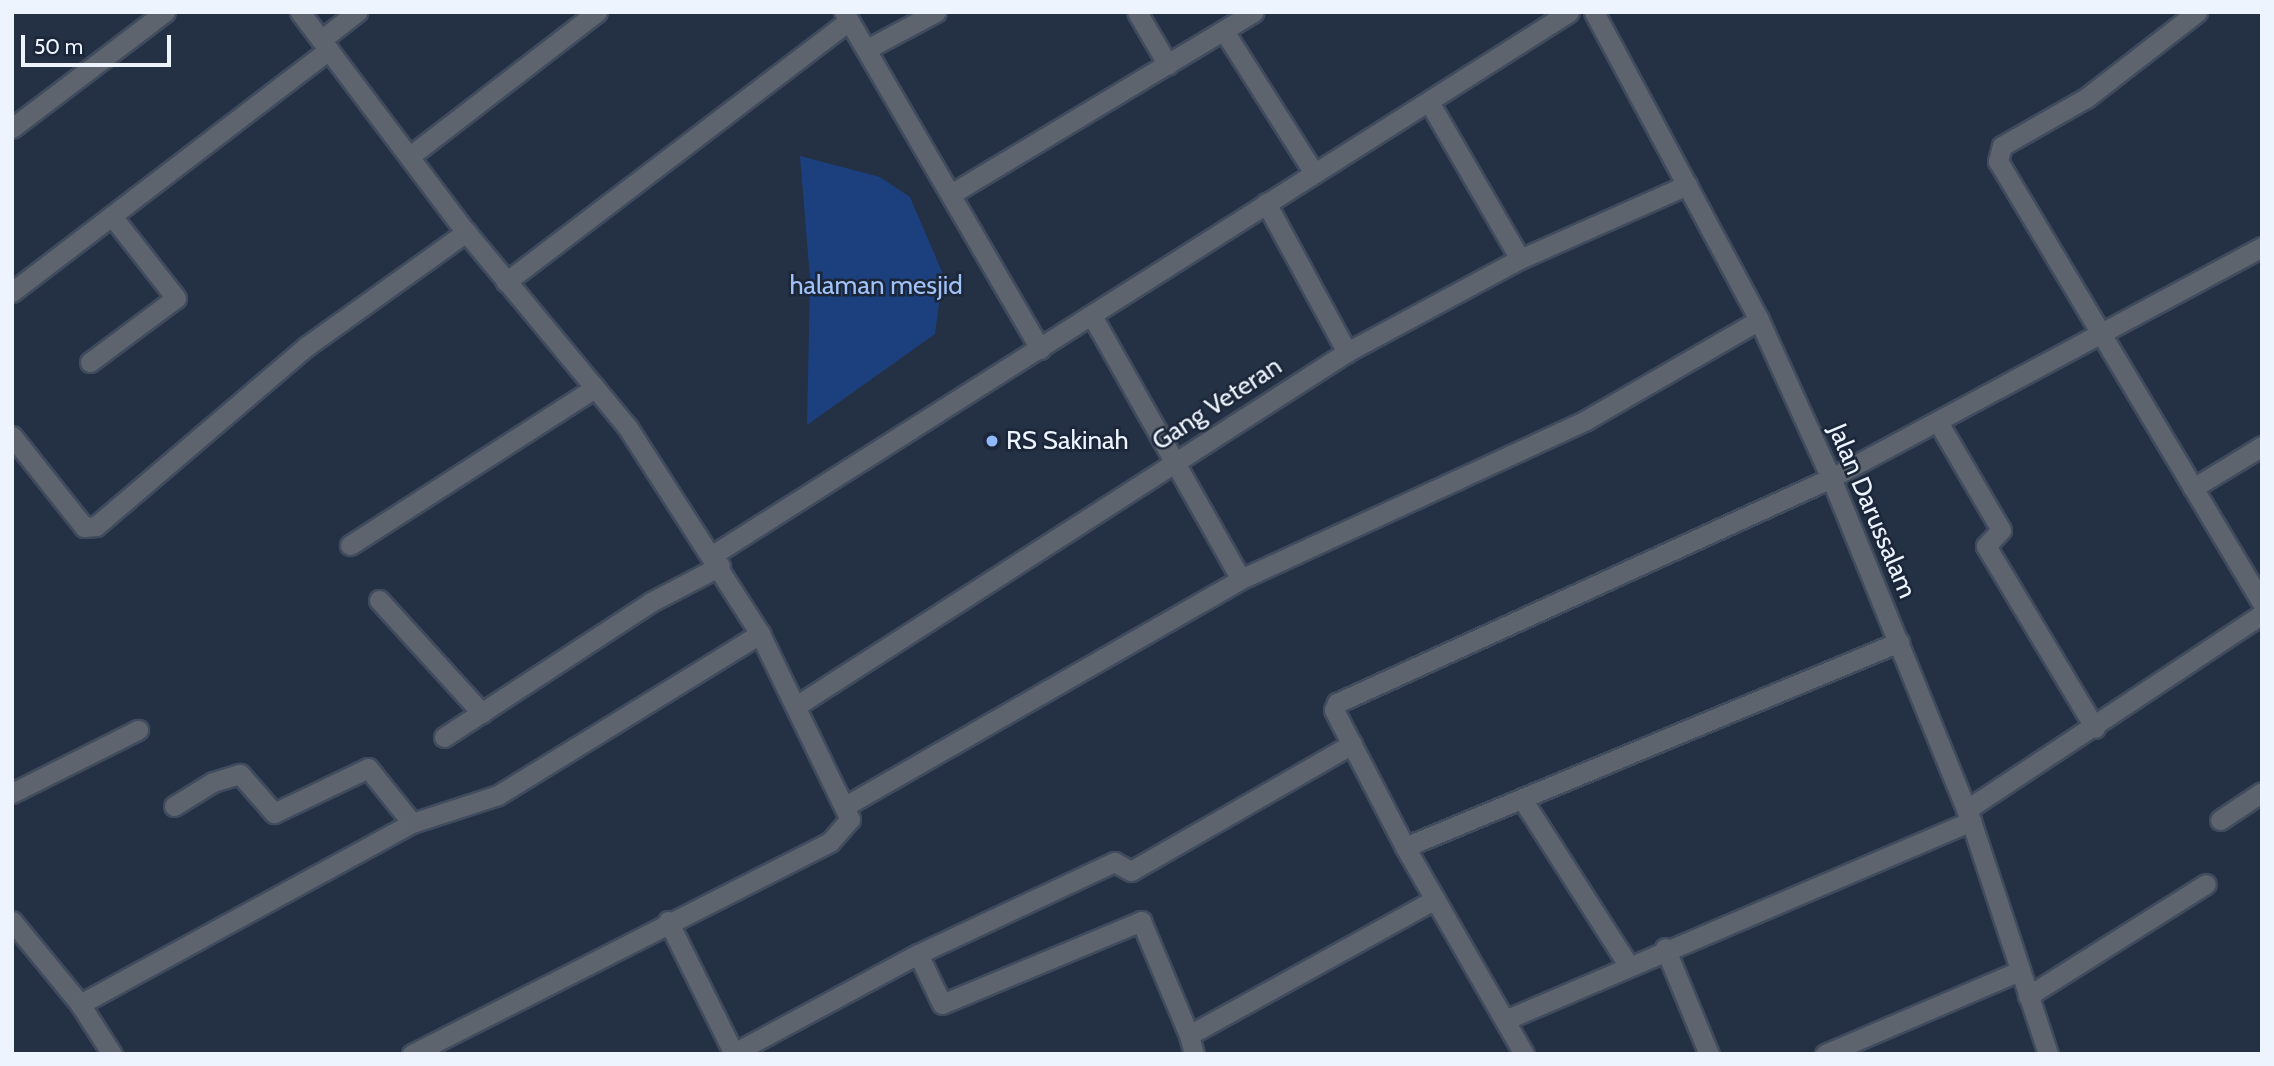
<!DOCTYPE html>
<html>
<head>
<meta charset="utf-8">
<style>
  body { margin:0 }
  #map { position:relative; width:2274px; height:1066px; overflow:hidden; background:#243044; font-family:Cabin,sans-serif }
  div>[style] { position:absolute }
  .green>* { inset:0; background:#1c407d }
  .roads { filter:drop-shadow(2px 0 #404b5e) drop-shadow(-2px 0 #404b5e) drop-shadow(0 2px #404b5e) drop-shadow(0 -2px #404b5e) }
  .minor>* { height:19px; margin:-9.5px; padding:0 9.5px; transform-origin:9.5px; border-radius:9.5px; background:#5e646e }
  .tertiary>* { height:19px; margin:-9.5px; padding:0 9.5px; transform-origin:9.5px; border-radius:9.5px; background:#5e646e }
  .dots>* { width:19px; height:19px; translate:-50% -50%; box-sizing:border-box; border:4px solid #1b2639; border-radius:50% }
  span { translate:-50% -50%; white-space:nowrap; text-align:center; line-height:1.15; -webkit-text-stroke:5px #1b2639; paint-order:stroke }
  .park-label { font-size:26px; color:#a0c2f9 }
  .street-label { font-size:26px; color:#edf4fe }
  .poi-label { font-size:26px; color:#edf4fe }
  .left { translate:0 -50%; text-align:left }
  .frame { position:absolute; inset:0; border:14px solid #edf4fe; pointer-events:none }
  .scale { position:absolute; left:21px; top:35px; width:150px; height:32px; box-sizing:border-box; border:4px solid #edf4fe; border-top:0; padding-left:9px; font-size:21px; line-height:24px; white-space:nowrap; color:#edf4fe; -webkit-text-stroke:5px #1b2639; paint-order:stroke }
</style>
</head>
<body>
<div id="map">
  <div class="green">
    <div style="clip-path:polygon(800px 156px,880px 177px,910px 197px,943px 274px,935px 334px,807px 425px,810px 279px)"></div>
  </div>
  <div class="roads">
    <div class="minor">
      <div style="left:300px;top:12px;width:276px;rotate:53deg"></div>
      <div style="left:466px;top:232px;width:254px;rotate:50.4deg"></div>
      <div style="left:628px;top:428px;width:245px;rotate:57.3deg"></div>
      <div style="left:760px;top:634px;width:206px;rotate:64.1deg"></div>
      <div style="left:850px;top:819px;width:30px;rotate:131deg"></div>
      <div style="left:830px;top:842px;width:469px;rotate:153.1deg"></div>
      <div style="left:844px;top:12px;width:390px;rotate:59.8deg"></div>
      <div style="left:1137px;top:12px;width:61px;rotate:59.7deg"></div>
      <div style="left:2197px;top:12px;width:140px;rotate:142.2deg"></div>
      <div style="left:2086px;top:98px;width:97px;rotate:150.3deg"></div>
      <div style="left:2002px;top:146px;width:16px;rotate:105deg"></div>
      <div style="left:1998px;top:161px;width:515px;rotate:59.15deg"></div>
      <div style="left:1224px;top:31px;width:168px;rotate:57.6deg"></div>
      <div style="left:321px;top:40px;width:46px;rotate:-37.9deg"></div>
      <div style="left:867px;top:49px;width:78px;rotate:-28.2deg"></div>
      <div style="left:1429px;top:102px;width:181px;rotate:59.9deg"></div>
      <div style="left:12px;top:128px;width:192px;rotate:-37.2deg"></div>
      <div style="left:410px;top:156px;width:236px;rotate:-37.6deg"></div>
      <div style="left:951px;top:194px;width:353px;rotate:-31deg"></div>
      <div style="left:1266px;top:203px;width:170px;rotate:61.5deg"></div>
      <div style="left:506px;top:282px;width:431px;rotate:-37.3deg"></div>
      <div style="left:12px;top:292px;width:399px;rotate:-37.4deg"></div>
      <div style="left:1092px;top:316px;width:302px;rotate:60.5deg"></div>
      <div style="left:90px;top:362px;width:107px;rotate:-36.7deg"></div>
      <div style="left:176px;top:298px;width:104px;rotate:-128deg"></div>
      <div style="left:1938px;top:422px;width:125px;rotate:59.7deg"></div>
      <div style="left:2001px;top:530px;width:22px;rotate:133deg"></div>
      <div style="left:1986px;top:546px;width:212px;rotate:59.1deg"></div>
      <div style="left:12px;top:436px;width:116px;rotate:51.6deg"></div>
      <div style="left:84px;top:527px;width:12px;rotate:-5deg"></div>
      <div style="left:96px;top:526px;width:277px;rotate:-40.5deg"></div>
      <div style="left:307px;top:346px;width:196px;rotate:-35.6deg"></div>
      <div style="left:2193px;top:488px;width:81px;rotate:-31.3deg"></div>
      <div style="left:350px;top:545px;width:291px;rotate:-32.7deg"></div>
      <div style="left:714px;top:554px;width:1012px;rotate:-32.37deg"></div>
      <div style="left:379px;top:600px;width:153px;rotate:47.7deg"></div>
      <div style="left:796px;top:706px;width:655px;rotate:-32.72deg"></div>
      <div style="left:1347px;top:352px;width:196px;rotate:-28.3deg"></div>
      <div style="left:1520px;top:259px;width:183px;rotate:-23.9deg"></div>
      <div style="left:444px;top:737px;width:247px;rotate:-33.1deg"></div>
      <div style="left:651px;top:602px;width:78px;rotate:-27.6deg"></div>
      <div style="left:12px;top:793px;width:141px;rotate:-26.6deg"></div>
      <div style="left:1522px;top:799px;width:197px;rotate:57.4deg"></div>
      <div style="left:847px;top:805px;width:454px;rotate:-29.8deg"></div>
      <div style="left:1241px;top:579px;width:380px;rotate:-24.7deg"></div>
      <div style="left:1586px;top:420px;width:200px;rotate:-30deg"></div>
      <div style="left:174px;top:806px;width:46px;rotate:-31.6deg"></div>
      <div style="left:213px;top:782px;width:28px;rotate:-17deg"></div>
      <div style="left:240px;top:774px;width:52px;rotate:48.9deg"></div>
      <div style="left:274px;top:813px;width:104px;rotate:-25.6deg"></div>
      <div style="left:368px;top:768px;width:70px;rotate:51.3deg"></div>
      <div style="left:1966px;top:810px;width:355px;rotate:-33.5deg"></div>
      <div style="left:2220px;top:820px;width:50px;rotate:-33.7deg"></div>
      <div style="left:1405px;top:847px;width:535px;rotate:-22.54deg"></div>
      <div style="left:12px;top:921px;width:107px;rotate:50.7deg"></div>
      <div style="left:668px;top:921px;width:148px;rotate:63.6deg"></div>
      <div style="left:1665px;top:948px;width:115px;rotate:67.5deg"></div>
      <div style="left:918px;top:954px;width:217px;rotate:-25.1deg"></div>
      <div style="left:1114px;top:862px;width:19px;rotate:28deg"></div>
      <div style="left:1131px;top:871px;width:255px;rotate:-29.9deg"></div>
      <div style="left:2028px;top:996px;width:210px;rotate:-32.2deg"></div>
      <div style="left:1505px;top:1020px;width:507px;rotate:-23.12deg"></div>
      <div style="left:734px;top:1053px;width:209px;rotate:-28.3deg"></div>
      <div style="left:918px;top:954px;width:55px;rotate:64.4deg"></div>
      <div style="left:942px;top:1004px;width:216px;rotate:-22.6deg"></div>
      <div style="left:1141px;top:921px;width:124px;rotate:67.2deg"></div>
      <div style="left:112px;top:1054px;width:59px;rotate:-122.6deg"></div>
      <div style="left:80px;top:1004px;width:378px;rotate:-28.6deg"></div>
      <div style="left:412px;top:823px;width:90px;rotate:-18deg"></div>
      <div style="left:498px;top:795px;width:308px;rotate:-31.6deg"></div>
      <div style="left:1194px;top:1054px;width:20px;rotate:-105deg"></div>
      <div style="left:1189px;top:1035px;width:281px;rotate:-28.9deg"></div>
      <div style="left:1524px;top:1054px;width:239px;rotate:-119.9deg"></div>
      <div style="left:1405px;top:847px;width:154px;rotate:-117.4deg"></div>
      <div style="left:1334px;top:710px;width:8px;rotate:-67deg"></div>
      <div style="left:1337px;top:703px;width:543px;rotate:-24.49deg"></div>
      <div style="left:1831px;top:478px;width:489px;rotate:-28.2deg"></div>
      <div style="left:1825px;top:1054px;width:212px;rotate:-23.1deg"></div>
    </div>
    <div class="tertiary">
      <div style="left:1594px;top:12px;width:349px;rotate:61.8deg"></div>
      <div style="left:1759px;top:320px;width:174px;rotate:65.5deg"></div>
      <div style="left:1831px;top:478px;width:370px;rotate:67.8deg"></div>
      <div style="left:1971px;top:821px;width:245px;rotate:71.7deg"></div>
    </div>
  </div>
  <div class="dots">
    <div style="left:992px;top:441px;background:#8fb8fd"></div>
  </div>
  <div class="park-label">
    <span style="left:876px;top:286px">halaman mesjid</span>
  </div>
  <div class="street-label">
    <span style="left:1217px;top:404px;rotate:-33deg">Gang Veteran</span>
    <span style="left:1872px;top:511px;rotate:67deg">Jalan Darussalam</span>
  </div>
  <div class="poi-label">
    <span class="left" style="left:1006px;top:441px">RS Sakinah</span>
  </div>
  <div class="frame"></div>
  <div class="scale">50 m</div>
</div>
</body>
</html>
